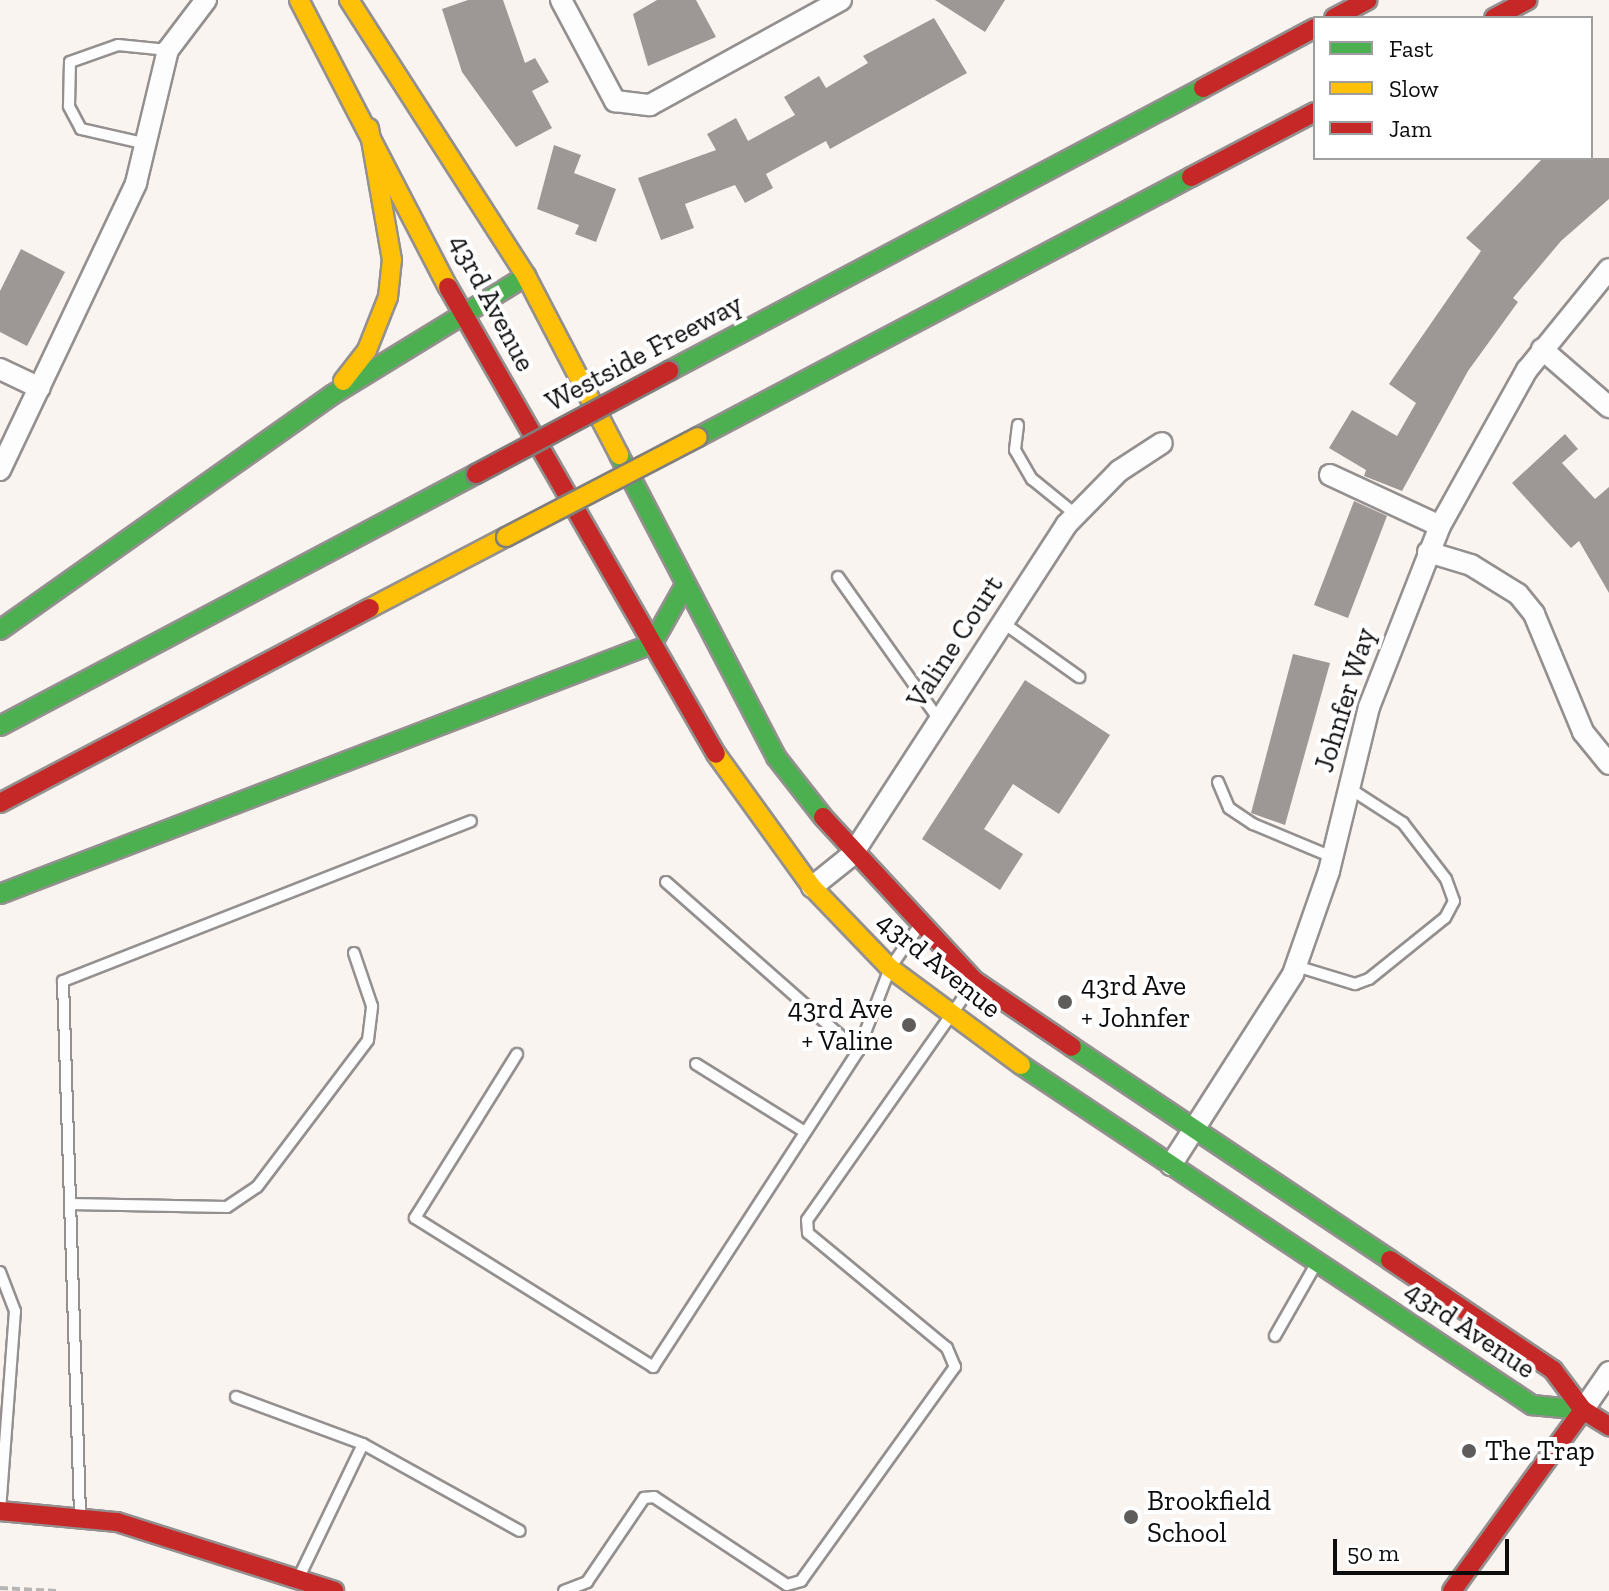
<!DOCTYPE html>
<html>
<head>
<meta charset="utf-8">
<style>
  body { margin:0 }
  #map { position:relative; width:1609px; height:1591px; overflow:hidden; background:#faf4f0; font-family:"Zilla Slab",serif }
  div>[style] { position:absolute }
  .building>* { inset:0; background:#9d9896 }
  .path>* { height:4px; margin-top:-2px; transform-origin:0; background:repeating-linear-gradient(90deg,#b7b6b5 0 8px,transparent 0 12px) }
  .roads { filter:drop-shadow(2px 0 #93908f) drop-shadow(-2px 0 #93908f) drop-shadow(0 2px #93908f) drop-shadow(0 -2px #93908f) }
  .lane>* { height:10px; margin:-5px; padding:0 5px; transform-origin:5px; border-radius:5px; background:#fefdfd }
  .street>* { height:20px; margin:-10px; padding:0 10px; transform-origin:10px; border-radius:10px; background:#fefdfd }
  .fast>* { height:18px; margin:-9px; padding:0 9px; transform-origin:9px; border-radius:9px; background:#4caf50 }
  .slow>* { height:18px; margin:-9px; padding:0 9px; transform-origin:9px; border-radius:9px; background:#ffc107 }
  .jam>* { height:18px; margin:-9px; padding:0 9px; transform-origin:9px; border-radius:9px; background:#c62828 }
  .bridges { filter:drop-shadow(2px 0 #807e7c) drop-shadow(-2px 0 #807e7c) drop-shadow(0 2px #807e7c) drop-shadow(0 -2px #807e7c) }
  .slow-bridge>* { height:18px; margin:-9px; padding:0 9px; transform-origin:9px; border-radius:9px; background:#ffc107 }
  .jam-bridge>* { height:18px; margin:-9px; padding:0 9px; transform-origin:9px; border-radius:9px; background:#c62828 }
  .dots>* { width:22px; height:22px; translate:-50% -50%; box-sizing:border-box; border:4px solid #fff; border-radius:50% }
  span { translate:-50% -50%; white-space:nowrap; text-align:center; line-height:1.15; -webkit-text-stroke:8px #fff; paint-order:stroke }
  .street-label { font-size:28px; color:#0c0c0c }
  .poi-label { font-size:28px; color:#0c0c0c }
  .left { translate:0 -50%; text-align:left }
  .right { translate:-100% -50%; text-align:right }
  .legend { position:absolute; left:1313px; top:16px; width:280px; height:144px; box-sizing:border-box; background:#fff; border:2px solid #9e9e9e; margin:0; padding:10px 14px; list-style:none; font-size:24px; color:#0c0c0c }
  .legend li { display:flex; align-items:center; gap:16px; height:40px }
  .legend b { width:40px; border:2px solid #9e9e9e }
  .scale { position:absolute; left:1333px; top:1539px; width:176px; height:36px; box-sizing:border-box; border:4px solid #0c0c0c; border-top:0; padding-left:10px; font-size:24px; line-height:28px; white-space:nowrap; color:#0c0c0c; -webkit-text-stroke:6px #fff; paint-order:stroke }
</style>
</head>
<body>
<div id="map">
  <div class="building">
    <div style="clip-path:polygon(468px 0,503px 0,525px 63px,535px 58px,549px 82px,532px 91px,552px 128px,516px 147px,462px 72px,442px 9px)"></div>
    <div style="clip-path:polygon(657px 0,696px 0,716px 37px,648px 66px,633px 14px)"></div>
    <div style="clip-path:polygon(935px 0,1005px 0,985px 32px)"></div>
    <div style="clip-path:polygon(934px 18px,967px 73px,830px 149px,826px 141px,766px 174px,773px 188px,745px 203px,735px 185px,685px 204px,694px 228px,661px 240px,638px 178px,716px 150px,707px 134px,736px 118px,748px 141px,795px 115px,784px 97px,819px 76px,826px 88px,868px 63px,863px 56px)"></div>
    <div style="clip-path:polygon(554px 145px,581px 155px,574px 173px,616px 189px,596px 242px,575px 234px,579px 225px,537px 209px)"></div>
    <div style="clip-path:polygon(1543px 158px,1609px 158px,1609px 199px,1561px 241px,1513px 298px,1518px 302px,1468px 371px,1402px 491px,1364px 476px,1366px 470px,1329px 448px,1352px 410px,1397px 436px,1416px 403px,1389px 384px,1481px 251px,1466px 238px)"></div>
    <div style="clip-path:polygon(21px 249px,65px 272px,27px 346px,0 332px,0 291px)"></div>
    <div style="clip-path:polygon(1565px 434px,1578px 449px,1562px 463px,1595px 499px,1609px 487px,1609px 593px,1579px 541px,1571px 548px,1512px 483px)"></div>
    <div style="clip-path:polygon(1354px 501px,1387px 516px,1348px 618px,1314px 605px)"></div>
    <div style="clip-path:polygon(1293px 654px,1330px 663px,1285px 825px,1251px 813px)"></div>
    <div style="clip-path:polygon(1025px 680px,1110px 735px,1059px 814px,1013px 784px,984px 829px,1023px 854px,1000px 890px,922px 839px)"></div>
  </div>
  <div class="path">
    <div style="left:0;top:1588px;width:57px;rotate:3deg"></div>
  </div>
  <div class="roads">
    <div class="lane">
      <div style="left:147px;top:144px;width:68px;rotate:-167.2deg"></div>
      <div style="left:81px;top:129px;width:26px;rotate:-118deg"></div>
      <div style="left:69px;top:106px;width:44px;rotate:-88.7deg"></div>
      <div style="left:70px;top:62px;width:51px;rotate:-19.5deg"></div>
      <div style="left:118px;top:45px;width:50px;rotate:5.7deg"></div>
      <div style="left:1018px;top:425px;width:25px;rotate:97deg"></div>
      <div style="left:1015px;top:450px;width:34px;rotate:60deg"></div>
      <div style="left:1032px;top:479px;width:55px;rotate:39.1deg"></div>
      <div style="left:838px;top:577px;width:173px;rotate:54.7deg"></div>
      <div style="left:1002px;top:622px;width:95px;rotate:35.5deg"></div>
      <div style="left:1218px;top:782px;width:28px;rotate:67deg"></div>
      <div style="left:1229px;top:808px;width:29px;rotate:34deg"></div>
      <div style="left:1253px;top:824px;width:86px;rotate:22.7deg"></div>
      <div style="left:666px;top:882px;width:256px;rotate:41.4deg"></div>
      <div style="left:1296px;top:966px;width:62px;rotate:17deg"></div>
      <div style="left:1355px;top:984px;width:15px;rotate:-20deg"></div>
      <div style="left:1369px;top:979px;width:97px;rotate:-38.8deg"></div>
      <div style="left:1445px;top:918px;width:19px;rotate:-62deg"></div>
      <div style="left:1454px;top:901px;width:23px;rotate:-110deg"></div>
      <div style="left:1446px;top:879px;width:71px;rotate:-127.5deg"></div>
      <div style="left:1403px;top:823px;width:64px;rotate:-147.1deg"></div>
      <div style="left:517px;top:1054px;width:193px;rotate:121.9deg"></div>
      <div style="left:415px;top:1218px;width:281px;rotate:32deg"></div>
      <div style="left:653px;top:1367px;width:377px;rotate:-57deg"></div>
      <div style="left:858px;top:1051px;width:89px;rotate:-68.9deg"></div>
      <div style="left:890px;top:968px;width:47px;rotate:-55.3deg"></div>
      <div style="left:696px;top:1064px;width:128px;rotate:32deg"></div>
      <div style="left:70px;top:1204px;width:157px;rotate:1.1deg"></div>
      <div style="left:227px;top:1207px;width:36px;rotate:-34deg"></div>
      <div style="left:257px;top:1187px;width:184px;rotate:-52.9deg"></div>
      <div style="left:368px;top:1040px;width:34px;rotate:-83deg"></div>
      <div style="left:372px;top:1006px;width:56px;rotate:-108.8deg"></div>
      <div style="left:0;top:1272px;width:42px;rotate:69deg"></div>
      <div style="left:15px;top:1311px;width:199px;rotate:94.3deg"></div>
      <div style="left:1275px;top:1336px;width:83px;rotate:-60.3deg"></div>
      <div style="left:236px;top:1397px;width:135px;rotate:20.3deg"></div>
      <div style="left:363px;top:1444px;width:179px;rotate:29deg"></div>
      <div style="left:80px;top:1514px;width:533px;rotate:-91.83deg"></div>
      <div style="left:63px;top:981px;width:438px;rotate:-21.4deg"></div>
      <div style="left:300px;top:1575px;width:145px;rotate:-64.3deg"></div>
      <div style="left:564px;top:1591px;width:25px;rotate:-21deg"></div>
      <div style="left:587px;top:1582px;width:102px;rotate:-55.8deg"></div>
      <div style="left:644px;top:1498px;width:10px;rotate:-6deg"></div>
      <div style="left:654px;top:1497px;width:159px;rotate:33.5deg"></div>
      <div style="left:787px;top:1585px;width:15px;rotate:-16deg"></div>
      <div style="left:801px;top:1581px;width:264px;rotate:-54.3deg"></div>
      <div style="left:955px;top:1367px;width:21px;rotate:-113deg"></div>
      <div style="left:947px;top:1348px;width:180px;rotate:-140.4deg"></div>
      <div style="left:808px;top:1233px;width:13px;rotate:-94deg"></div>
      <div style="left:807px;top:1220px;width:291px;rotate:-54.9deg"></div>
    </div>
    <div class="street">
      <div style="left:561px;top:0;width:115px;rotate:61.9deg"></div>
      <div style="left:615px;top:101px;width:35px;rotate:7deg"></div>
      <div style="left:650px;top:105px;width:218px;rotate:-28.8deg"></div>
      <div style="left:1542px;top:349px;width:89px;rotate:40.9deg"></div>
      <div style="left:0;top:369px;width:44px;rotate:25.4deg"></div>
      <div style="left:0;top:470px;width:318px;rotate:-64.6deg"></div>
      <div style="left:136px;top:183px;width:137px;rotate:-76.5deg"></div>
      <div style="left:168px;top:50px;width:63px;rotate:-52.8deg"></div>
      <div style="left:1330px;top:475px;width:121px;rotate:24.9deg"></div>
      <div style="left:1428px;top:552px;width:45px;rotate:16.8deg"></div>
      <div style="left:1471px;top:565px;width:55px;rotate:31.7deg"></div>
      <div style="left:1518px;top:594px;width:26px;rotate:51deg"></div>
      <div style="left:1534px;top:614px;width:128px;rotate:67.4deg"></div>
      <div style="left:1583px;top:732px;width:41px;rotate:50.9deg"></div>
      <div style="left:812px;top:887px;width:51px;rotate:-38.7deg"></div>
      <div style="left:852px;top:855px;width:393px;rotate:-57deg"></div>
      <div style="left:1066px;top:525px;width:76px;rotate:-45.5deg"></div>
      <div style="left:1119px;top:471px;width:51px;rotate:-33.1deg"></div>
      <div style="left:1171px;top:1165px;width:227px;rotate:-57.4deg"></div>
      <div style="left:1293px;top:974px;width:109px;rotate:-70.7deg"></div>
      <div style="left:1329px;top:871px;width:169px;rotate:-76.3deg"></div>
      <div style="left:1369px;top:707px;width:194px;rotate:-68.6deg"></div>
      <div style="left:1440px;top:526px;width:179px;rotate:-60.9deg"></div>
      <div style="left:1527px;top:370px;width:130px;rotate:-50.9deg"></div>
      <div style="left:1583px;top:1410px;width:46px;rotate:-55.6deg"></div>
    </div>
    <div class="fast">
      <div style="left:669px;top:371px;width:604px;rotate:-27.92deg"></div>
      <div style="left:698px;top:437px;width:557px;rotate:-27.81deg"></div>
      <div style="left:619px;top:455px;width:340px;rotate:62.5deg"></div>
      <div style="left:776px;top:757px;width:76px;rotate:51.9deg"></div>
      <div style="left:0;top:630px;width:407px;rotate:-35.3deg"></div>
      <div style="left:332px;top:395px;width:228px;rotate:-31.5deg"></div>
      <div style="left:0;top:726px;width:539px;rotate:-27.9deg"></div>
      <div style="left:0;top:894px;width:698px;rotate:-20.98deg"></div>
      <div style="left:652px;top:644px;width:63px;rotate:-60.6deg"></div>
      <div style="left:1072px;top:1047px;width:383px;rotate:33.8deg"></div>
      <div style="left:1021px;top:1065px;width:614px;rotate:33.64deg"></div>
      <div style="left:1532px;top:1405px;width:51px;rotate:5.6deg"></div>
    </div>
    <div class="slow">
      <div style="left:299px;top:0;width:323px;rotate:62.6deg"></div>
      <div style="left:349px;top:0;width:328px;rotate:57.3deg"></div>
      <div style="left:526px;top:276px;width:202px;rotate:62.5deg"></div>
      <div style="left:343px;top:381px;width:39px;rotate:-52deg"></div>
      <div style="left:367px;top:350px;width:57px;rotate:-68.4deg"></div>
      <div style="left:388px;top:297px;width:37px;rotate:-84deg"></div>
      <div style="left:392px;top:260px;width:134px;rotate:-99.9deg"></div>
      <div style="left:370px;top:608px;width:153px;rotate:-27.6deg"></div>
      <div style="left:716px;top:754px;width:164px;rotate:54.2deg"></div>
      <div style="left:812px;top:887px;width:112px;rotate:46.1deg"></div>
      <div style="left:890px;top:968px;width:163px;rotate:36.5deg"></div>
    </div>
    <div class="jam">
      <div style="left:1334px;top:18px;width:38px;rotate:-28deg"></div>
      <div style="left:1494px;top:18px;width:38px;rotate:-28deg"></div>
      <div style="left:1203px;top:88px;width:127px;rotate:-28.2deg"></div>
      <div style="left:1191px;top:177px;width:140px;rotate:-27.7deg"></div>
      <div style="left:448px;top:287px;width:538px;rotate:60.15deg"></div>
      <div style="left:0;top:803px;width:418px;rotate:-27.8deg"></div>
      <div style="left:823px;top:817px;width:224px;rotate:47.2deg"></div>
      <div style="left:975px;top:981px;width:117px;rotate:34.2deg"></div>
      <div style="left:1390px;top:1260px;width:197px;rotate:34deg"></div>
      <div style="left:1553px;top:1370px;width:50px;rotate:53.1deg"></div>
      <div style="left:1583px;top:1410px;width:31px;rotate:32deg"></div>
      <div style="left:0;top:1511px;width:118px;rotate:5.4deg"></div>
      <div style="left:117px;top:1522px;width:228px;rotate:17.6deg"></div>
      <div style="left:1452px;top:1591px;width:223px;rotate:-54.1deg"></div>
    </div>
  </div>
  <div class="bridges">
    <div class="slow-bridge">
      <div style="left:506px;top:537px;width:216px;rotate:-27.5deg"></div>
    </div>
    <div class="jam-bridge">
      <div style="left:476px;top:474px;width:219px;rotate:-28.1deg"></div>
    </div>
  </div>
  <div class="dots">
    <div style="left:1065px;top:1002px;background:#5f5d5c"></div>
    <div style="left:909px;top:1025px;background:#5f5d5c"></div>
    <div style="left:1469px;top:1451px;background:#5f5d5c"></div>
    <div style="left:1131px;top:1517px;background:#5f5d5c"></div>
  </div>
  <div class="street-label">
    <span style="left:492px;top:303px;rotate:62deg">43rd Avenue</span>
    <span style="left:644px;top:353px;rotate:-28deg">Westside Freeway</span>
    <span style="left:955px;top:642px;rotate:-57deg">Valine Court</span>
    <span style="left:1345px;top:700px;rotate:-73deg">Johnfer Way</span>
    <span style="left:939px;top:965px;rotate:39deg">43rd Avenue</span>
    <span style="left:1470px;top:1330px;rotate:34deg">43rd Avenue</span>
  </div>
  <div class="poi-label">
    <span class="left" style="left:1081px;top:1002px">43rd Ave<br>+ Johnfer</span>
    <span class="right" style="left:893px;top:1025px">43rd Ave<br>+ Valine</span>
    <span class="left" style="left:1485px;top:1451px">The Trap</span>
    <span class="left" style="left:1147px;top:1517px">Brookfield<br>School</span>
  </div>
  <ul class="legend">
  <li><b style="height:10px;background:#4caf50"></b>Fast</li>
  <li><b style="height:10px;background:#ffc107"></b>Slow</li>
  <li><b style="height:10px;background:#c62828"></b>Jam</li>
  </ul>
  <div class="scale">50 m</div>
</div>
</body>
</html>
